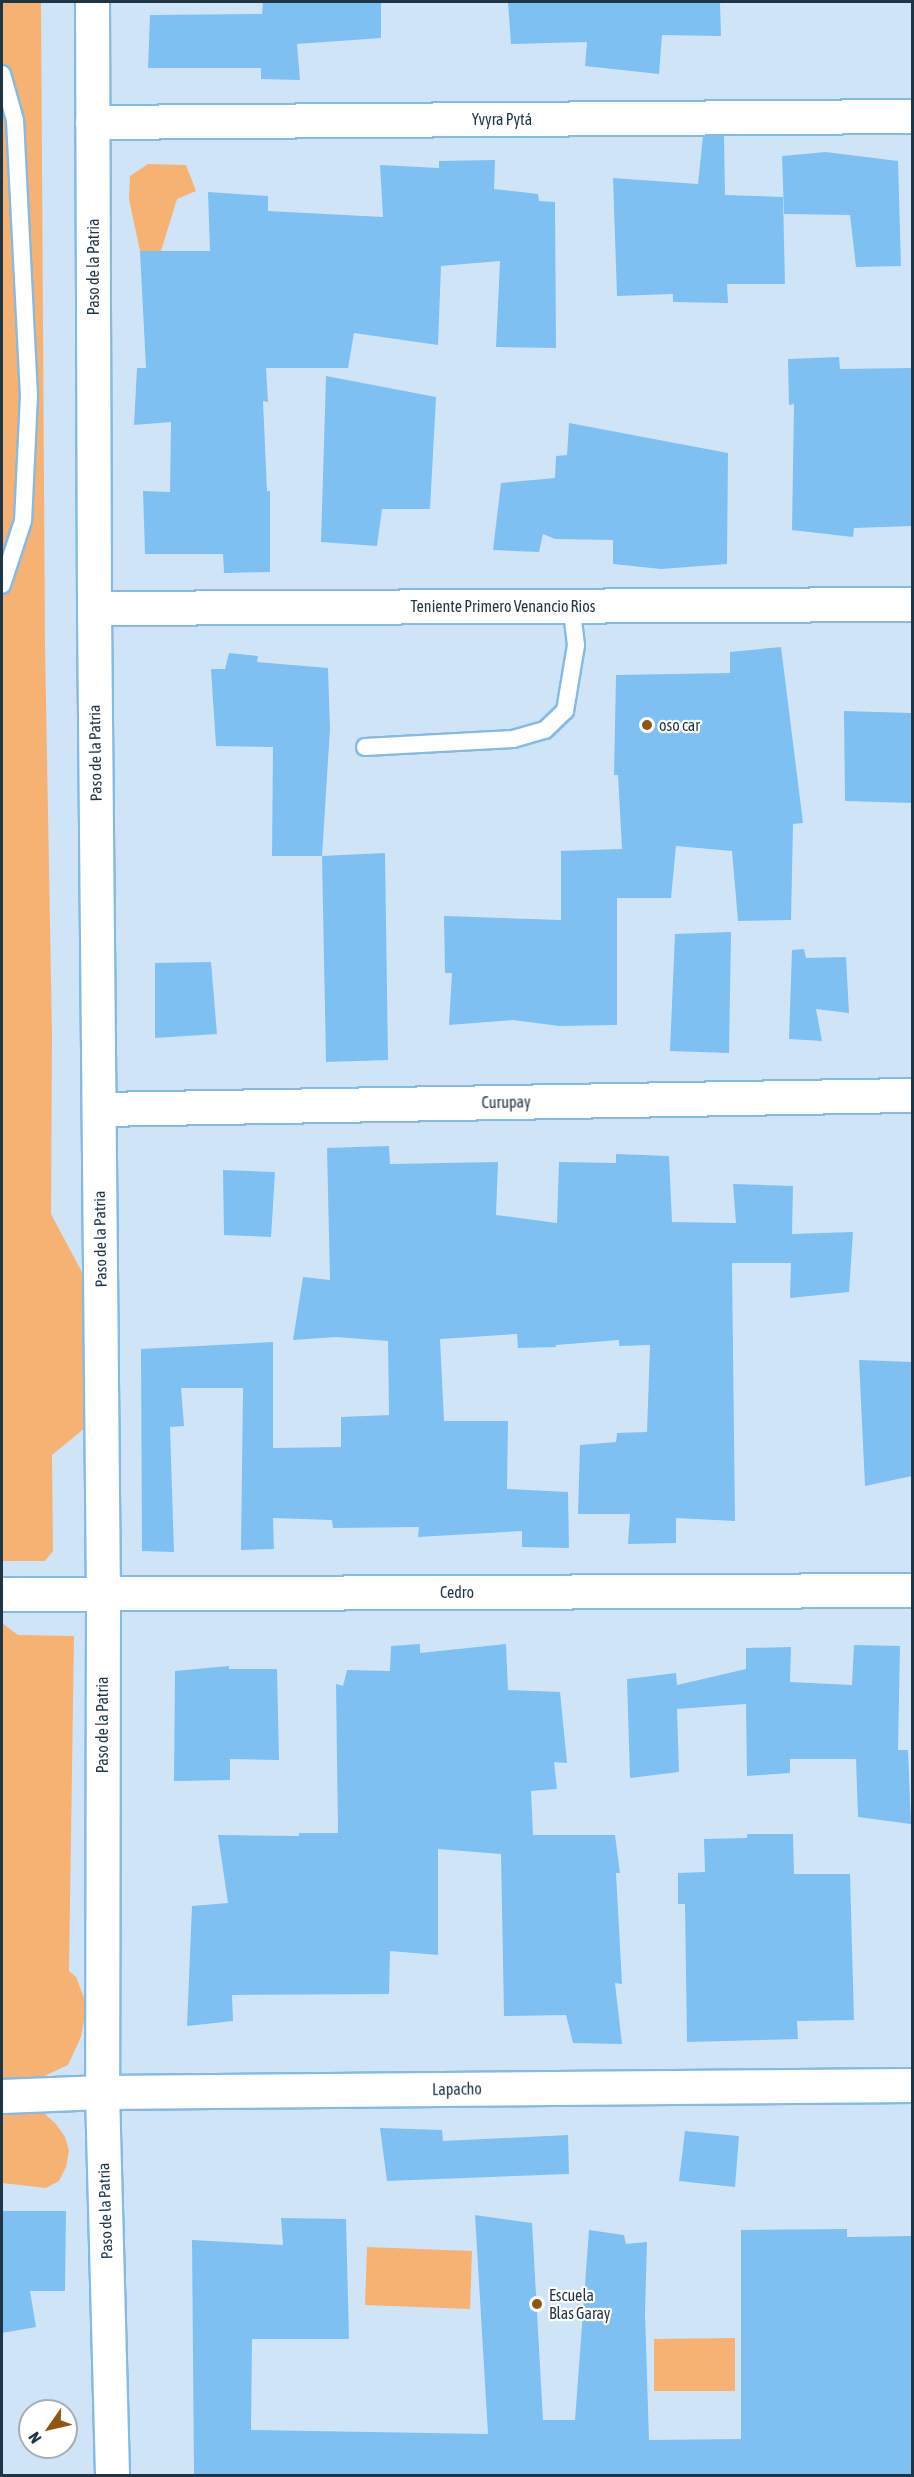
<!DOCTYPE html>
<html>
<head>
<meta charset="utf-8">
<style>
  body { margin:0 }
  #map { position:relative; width:914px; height:2477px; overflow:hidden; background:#cfe5f7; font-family:"Asap Condensed",sans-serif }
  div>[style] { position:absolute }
  .green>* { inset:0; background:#f6b273 }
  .building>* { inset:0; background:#7fc0f2 }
  .roads { filter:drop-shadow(2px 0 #83bae6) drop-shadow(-2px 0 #83bae6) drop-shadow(0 2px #83bae6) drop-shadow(0 -2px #83bae6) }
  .lane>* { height:16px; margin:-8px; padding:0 8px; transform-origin:8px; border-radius:8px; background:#fff }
  .street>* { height:33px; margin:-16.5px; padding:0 16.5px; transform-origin:16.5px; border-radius:16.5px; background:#fff }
  .secondary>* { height:33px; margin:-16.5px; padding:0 16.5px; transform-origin:16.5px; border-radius:16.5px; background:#fff }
  .dots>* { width:16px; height:16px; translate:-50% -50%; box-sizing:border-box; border:3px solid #fff; border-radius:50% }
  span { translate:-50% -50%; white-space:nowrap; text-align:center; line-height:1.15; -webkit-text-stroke:4.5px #fff; paint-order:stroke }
  .street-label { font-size:16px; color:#1e3546 }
  .poi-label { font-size:16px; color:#1e3546 }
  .left { translate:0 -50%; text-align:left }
  .frame { position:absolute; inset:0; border:3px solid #1e3546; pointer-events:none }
  .north { position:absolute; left:18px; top:2399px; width:60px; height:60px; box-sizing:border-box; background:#fff; border:2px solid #a5aeb5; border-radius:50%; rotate:236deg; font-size:16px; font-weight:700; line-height:24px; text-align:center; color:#1e3546 }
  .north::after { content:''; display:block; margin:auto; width:21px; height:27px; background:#905512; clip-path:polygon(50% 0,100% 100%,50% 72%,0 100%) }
</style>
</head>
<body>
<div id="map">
  <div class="green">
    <div style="clip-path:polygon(2px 2px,41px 2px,45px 645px,52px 1035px,51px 1214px,83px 1274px,101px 1367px,102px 1414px,52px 1455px,53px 1551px,45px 1561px,2px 1561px)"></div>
    <div style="clip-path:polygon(148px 164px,186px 165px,196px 191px,177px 199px,161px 251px,140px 251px,129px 199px,130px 176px)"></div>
    <div style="clip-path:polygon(2px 1623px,18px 1635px,74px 1636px,69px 1971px,76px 1977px,87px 2005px,81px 2037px,68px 2065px,38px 2079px,2px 2084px)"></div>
    <div style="clip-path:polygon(2px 2100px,34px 2104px,56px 2124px,65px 2137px,69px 2151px,66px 2167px,59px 2181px,46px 2188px,2px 2183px)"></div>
    <div style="clip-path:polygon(367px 2247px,472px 2251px,470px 2309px,365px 2305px)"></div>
    <div style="clip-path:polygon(735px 2338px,735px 2391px,654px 2391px,654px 2339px)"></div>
  </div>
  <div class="building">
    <div style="clip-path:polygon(263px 2px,381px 2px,381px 38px,297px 44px,300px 80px,261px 79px,261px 68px,148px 68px,150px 15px,262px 14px)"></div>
    <div style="clip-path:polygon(508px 2px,720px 2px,721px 36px,662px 35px,659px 74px,585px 66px,587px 42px,511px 44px)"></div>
    <div style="clip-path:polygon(703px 136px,724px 136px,725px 195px,783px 197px,785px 284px,727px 284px,728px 303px,673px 302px,673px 294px,617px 296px,613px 178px,698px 184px)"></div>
    <div style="clip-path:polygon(826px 152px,898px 161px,901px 266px,856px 267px,850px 215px,784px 214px,782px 156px)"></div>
    <div style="clip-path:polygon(495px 160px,494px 189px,538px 194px,539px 201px,555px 202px,556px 348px,496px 347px,500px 261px,441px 266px,438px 345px,354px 333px,348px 368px,266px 368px,268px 402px,263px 401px,267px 491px,270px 491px,270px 572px,224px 573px,223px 554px,145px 554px,143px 491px,170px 492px,171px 422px,134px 425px,137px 368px,146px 368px,140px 251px,210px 251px,208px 192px,268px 196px,268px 211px,383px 217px,380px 165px,439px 168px,439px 161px)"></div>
    <div style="clip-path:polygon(839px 357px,840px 369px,912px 368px,912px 526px,854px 528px,853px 537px,792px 530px,794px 404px,789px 405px,788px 359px)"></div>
    <div style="clip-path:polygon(326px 376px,436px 397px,430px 509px,382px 509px,377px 546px,321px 542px)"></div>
    <div style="clip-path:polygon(569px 423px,728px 453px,727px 564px,661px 569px,613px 564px,613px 540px,555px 539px,543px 534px,539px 552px,493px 550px,501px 483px,555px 478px,556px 456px,567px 455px)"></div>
    <div style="clip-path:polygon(781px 647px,803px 823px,793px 824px,791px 920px,738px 921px,732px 851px,676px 846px,671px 898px,617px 898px,617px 1025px,559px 1026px,513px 1020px,449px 1025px,452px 973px,445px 973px,444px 916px,561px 920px,561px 851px,622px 849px,618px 775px,614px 775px,616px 675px,730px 673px,730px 652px)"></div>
    <div style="clip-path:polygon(229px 653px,258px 656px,257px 662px,328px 668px,330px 729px,322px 856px,272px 856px,273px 747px,216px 746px,211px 669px,225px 669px)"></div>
    <div style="clip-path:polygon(844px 711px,912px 713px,912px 803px,845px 801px)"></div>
    <div style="clip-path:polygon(385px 853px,388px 1060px,326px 1062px,322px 856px)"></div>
    <div style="clip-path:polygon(731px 932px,729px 1053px,670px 1051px,675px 934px)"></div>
    <div style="clip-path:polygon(804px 949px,806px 958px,846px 957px,849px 1013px,816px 1009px,822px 1041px,789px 1039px,792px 950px)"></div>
    <div style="clip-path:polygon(211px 962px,217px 1034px,155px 1038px,155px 963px)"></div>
    <div style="clip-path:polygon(389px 1146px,390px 1164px,498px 1162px,496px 1215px,557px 1223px,559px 1162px,616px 1163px,616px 1154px,669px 1156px,672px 1222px,736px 1223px,733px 1184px,793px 1186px,792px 1234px,853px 1232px,849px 1292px,790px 1298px,791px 1263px,732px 1263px,735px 1521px,676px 1518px,676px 1543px,628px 1544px,630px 1514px,578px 1514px,580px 1445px,616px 1442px,617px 1433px,647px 1432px,650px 1345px,619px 1346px,619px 1340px,556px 1345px,556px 1347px,518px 1348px,517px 1334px,440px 1339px,444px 1421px,508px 1421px,507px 1489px,568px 1492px,569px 1548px,522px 1547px,522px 1531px,418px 1537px,419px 1527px,333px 1528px,332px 1520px,273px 1518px,274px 1549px,241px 1550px,243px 1388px,181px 1388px,184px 1426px,170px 1427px,174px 1552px,142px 1551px,141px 1349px,273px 1342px,273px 1448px,341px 1447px,341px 1417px,389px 1415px,388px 1341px,336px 1337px,293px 1340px,303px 1277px,330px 1280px,327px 1148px)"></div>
    <div style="clip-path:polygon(223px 1170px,275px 1172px,271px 1237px,224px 1235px)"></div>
    <div style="clip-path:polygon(859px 1360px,912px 1362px,912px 1476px,865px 1486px)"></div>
    <div style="clip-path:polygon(420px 1644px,420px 1653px,506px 1644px,508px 1690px,560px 1692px,567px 1763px,554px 1762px,557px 1789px,531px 1791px,533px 1835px,615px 1835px,620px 1873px,616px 1873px,622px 1984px,615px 1983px,622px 2044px,573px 2043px,566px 2015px,504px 2016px,501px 1854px,438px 1849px,438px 1955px,390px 1951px,389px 1994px,232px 1995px,233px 2021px,187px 2026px,192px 1906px,228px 1903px,218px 1835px,299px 1836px,299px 1833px,338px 1833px,336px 1684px,343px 1686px,347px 1670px,390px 1671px,391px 1646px)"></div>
    <div style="clip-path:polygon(854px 1645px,900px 1646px,898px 1750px,908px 1750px,911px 1824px,858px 1817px,856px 1759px,790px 1759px,790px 1773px,747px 1776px,746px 1704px,677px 1709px,679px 1772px,630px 1778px,627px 1679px,676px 1673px,677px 1685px,746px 1669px,746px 1648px,791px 1647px,790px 1682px,852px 1685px)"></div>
    <div style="clip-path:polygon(229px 1666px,229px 1669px,277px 1669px,279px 1760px,230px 1759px,230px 1780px,174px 1781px,175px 1671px)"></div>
    <div style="clip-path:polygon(747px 1834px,793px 1834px,794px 1874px,850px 1874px,854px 2020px,797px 2021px,798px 2039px,687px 2042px,685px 1904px,678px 1904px,678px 1873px,705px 1872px,704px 1839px,747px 1838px)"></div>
    <div style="clip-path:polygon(380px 2128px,442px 2130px,443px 2141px,568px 2135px,569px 2174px,387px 2181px)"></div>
    <div style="clip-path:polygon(685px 2131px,739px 2136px,735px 2187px,679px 2181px)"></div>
    <div style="clip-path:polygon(2px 2211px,66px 2211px,65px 2291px,30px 2291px,36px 2327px,2px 2333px)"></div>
    <div style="clip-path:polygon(475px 2215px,532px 2223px,543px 2420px,575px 2420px,589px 2230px,624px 2235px,626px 2244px,647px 2242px,645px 2313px,649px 2440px,741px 2439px,741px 2230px,847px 2229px,847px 2237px,912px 2236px,912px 2475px,194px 2475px,192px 2240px,283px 2245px,281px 2218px,346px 2219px,349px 2339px,252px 2339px,251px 2430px,488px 2434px)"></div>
  </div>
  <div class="roads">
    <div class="lane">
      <div style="left:2px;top:74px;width:48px;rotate:74.2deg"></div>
      <div style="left:15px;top:120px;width:275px;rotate:87.1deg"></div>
      <div style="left:29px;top:395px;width:126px;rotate:92.7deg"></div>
      <div style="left:23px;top:521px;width:67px;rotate:108.2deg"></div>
      <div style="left:365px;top:747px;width:148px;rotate:-3.1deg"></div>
      <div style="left:513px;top:739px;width:33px;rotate:-16deg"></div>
      <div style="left:545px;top:730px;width:28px;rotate:-44deg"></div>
      <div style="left:565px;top:711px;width:67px;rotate:-80.5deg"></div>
      <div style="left:576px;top:645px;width:39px;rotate:-97deg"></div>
    </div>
    <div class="street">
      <div style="left:92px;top:122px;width:820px;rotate:-0.42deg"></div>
      <div style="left:94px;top:608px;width:818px;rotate:-0.28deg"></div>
      <div style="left:99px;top:1109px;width:813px;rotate:-0.99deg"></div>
    </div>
    <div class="secondary">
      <div style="left:92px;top:2px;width:606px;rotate:89.81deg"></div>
      <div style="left:94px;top:608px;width:985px;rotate:89.48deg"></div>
      <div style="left:103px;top:1593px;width:499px;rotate:90.1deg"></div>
      <div style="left:102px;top:2092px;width:384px;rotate:88.5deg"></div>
      <div style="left:2px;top:1594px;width:910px;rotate:-0.25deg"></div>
      <div style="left:2px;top:2096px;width:100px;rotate:-2.3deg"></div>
      <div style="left:102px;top:2092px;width:810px;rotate:-0.5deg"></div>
    </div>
  </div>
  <div class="dots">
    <div style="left:647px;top:725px;background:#905512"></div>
    <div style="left:537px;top:2304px;background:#905512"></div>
  </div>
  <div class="street-label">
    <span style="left:502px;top:119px">Yvyra Pytá</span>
    <span style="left:93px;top:267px;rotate:-90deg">Paso de la Patria</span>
    <span style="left:503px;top:606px">Teniente Primero Venancio Rios</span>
    <span style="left:95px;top:753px;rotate:-91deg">Paso de la Patria</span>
    <span style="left:506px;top:1102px;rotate:-1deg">Curupay</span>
    <span style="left:100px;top:1239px;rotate:-91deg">Paso de la Patria</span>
    <span style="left:457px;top:1592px">Cedro</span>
    <span style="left:102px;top:1725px;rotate:-90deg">Paso de la Patria</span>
    <span style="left:457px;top:2089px;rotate:-1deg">Lapacho</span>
    <span style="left:105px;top:2211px;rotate:-92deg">Paso de la Patria</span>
  </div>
  <div class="poi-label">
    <span class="left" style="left:659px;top:725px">oso car</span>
    <span class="left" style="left:549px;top:2304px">Escuela<br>Blas Garay</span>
  </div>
  <div class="frame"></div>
  <div class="north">N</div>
</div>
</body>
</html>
